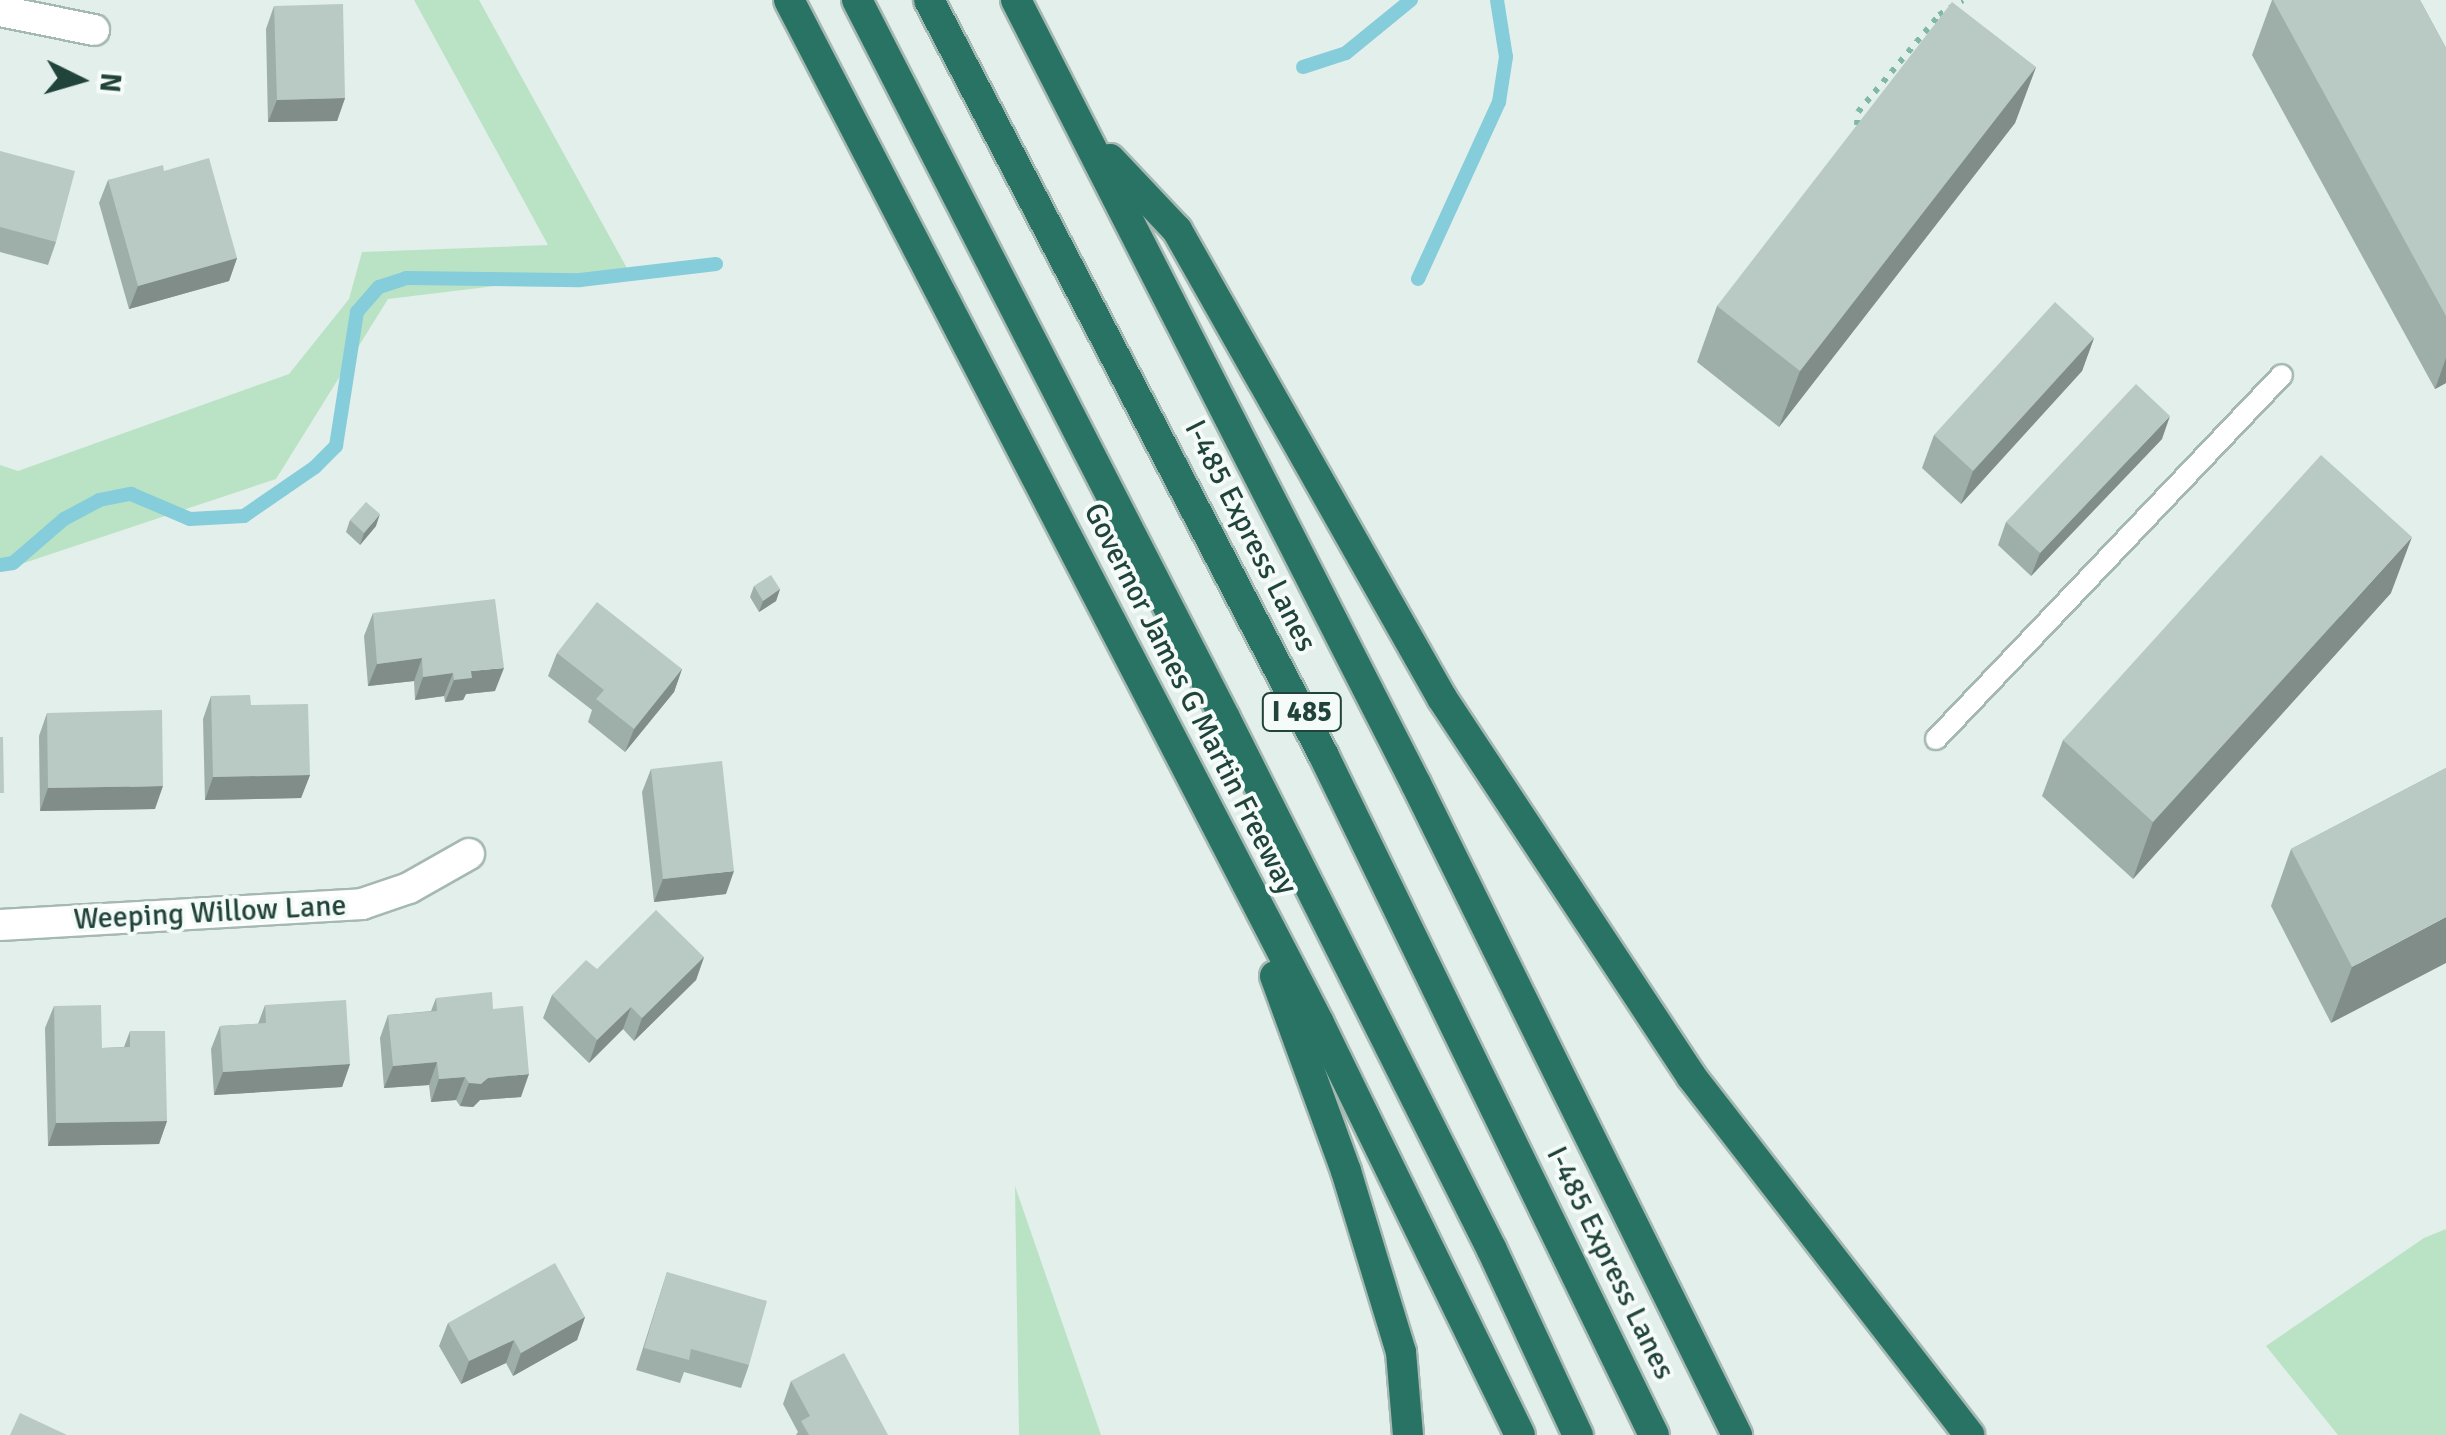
<!DOCTYPE html>
<html>
<head>
<meta charset="utf-8">
<style>
  body { margin:0 }
  #map { position:relative; width:2446px; height:1435px; overflow:hidden; background:#e3efea; font-family:Signika,sans-serif }
  div>[style] { position:absolute }
  .green>* { inset:0; background:#bae3c5 }
  .stream>* { height:14px; margin:-7px; padding:0 7px; transform-origin:7px; border-radius:7px; background:#85cdda }
  .path>* { height:6px; margin-top:-3px; transform-origin:0; background:repeating-linear-gradient(90deg,#80b7a5 0 5px,transparent 0 13px) }
  .roads { filter:drop-shadow(2px 0 #a5b8b2) drop-shadow(-2px 0 #a5b8b2) drop-shadow(0 2px #a5b8b2) drop-shadow(0 -2px #a5b8b2) }
  .lane>* { height:20px; margin:-10px; padding:0 10px; transform-origin:10px; border-radius:10px; background:#fff }
  .street>* { height:30px; margin:-15px; padding:0 15px; transform-origin:15px; border-radius:15px; background:#fff }
  .highway>* { height:30px; margin:-15px; padding:0 15px; transform-origin:15px; border-radius:15px; background:#287364 }
  .wall>* { inset:0; background:#9eaea8 }
  .shaded-wall>* { inset:0; background:#818d88 }
  .building>* { inset:0; background:#b8cac3 }
  span { translate:-50% -50%; white-space:nowrap; text-align:center; line-height:1.15; -webkit-text-stroke:8px #f5fbf8; paint-order:stroke }
  .shield-label span { padding:2px 8px; background:#f5fbf8; border:2px solid; border-radius:8px; -webkit-text-stroke-width:0 }
  .shield-label { font-size:28px; color:#20433a; font-weight:700 }
  .street-label { font-size:30px; color:#20433a }
  .north { position:absolute; left:30px; top:30px; width:100px; height:100px; -webkit-text-stroke:8px #f5fbf8; paint-order:stroke; rotate:95deg; font-size:28px; font-weight:700; line-height:40px; text-align:center; color:#20433a }
  .north::after { content:''; display:block; margin:auto; width:35px; height:45px; background:#20433a; clip-path:polygon(50% 0,100% 100%,50% 72%,0 100%) }
</style>
</head>
<body>
<div id="map">
  <div class="green">
    <div style="clip-path:polygon(414px 0,479px 0,628px 270px,388px 299px,276px 479px,0 571px,0 465px,18px 471px,289px 374px,349px 299px,362px 252px,548px 245px)"></div>
    <div style="clip-path:polygon(1015px 1186px,1101px 1435px,1019px 1435px)"></div>
    <div style="clip-path:polygon(2446px 1229px,2446px 1435px,2338px 1435px,2266px 1346px,2424px 1238px)"></div>
  </div>
  <div class="stream">
    <div style="left:1303px;top:67px;width:45px;rotate:-18deg"></div>
    <div style="left:1346px;top:53px;width:84px;rotate:-39.2deg"></div>
    <div style="left:1418px;top:279px;width:195px;rotate:-65.4deg"></div>
    <div style="left:1499px;top:102px;width:46px;rotate:-81.2deg"></div>
    <div style="left:1506px;top:57px;width:58px;rotate:-99deg"></div>
    <div style="left:0;top:565px;width:13px;rotate:-9deg"></div>
    <div style="left:13px;top:563px;width:67px;rotate:-40.8deg"></div>
    <div style="left:64px;top:519px;width:40px;rotate:-28deg"></div>
    <div style="left:99px;top:500px;width:33px;rotate:-11deg"></div>
    <div style="left:131px;top:494px;width:64px;rotate:23deg"></div>
    <div style="left:190px;top:519px;width:54px;rotate:-3.2deg"></div>
    <div style="left:244px;top:516px;width:86px;rotate:-34.6deg"></div>
    <div style="left:315px;top:467px;width:30px;rotate:-45deg"></div>
    <div style="left:336px;top:446px;width:136px;rotate:-81.1deg"></div>
    <div style="left:357px;top:312px;width:33px;rotate:-49deg"></div>
    <div style="left:379px;top:287px;width:28px;rotate:-18deg"></div>
    <div style="left:406px;top:278px;width:174px;rotate:0.7deg"></div>
    <div style="left:580px;top:280px;width:137px;rotate:-6.7deg"></div>
  </div>
  <div class="path">
    <div style="left:1861px;top:129px;width:6px;rotate:-135deg"></div>
    <div style="left:1857px;top:125px;width:13px;rotate:-86deg"></div>
    <div style="left:1858px;top:112px;width:126px;rotate:-50.1deg"></div>
    <div style="left:1939px;top:15px;width:28px;rotate:-32deg"></div>
  </div>
  <div class="roads">
    <div class="lane">
      <div style="left:1936px;top:739px;width:502px;rotate:-46.45deg"></div>
    </div>
    <div class="street">
      <div style="left:0;top:11px;width:96px;rotate:11.4deg"></div>
      <div style="left:0;top:925px;width:363px;rotate:-3.3deg"></div>
      <div style="left:362px;top:904px;width:50px;rotate:-18.8deg"></div>
      <div style="left:409px;top:888px;width:69px;rotate:-29.5deg"></div>
    </div>
    <div class="highway">
      <div style="left:789px;top:0;width:1152px;rotate:62.61deg"></div>
      <div style="left:1319px;top:1023px;width:458px;rotate:64deg"></div>
      <div style="left:857px;top:0;width:807px;rotate:62.86deg"></div>
      <div style="left:1225px;top:718px;width:595px;rotate:63.35deg"></div>
      <div style="left:1492px;top:1250px;width:204px;rotate:65.1deg"></div>
      <div style="left:929px;top:0;width:851px;rotate:62.41deg"></div>
      <div style="left:1323px;top:754px;width:757px;rotate:64.08deg"></div>
      <div style="left:1016px;top:0;width:880px;rotate:62.97deg"></div>
      <div style="left:1416px;top:784px;width:726px;rotate:63.75deg"></div>
      <div style="left:1110px;top:159px;width:98px;rotate:46.7deg"></div>
      <div style="left:1177px;top:230px;width:538px;rotate:60.48deg"></div>
      <div style="left:1442px;top:698px;width:453px;rotate:56.6deg"></div>
      <div style="left:1691px;top:1076px;width:454px;rotate:52.2deg"></div>
      <div style="left:1275px;top:976px;width:208px;rotate:70deg"></div>
      <div style="left:1346px;top:1171px;width:189px;rotate:73.1deg"></div>
      <div style="left:1401px;top:1352px;width:83px;rotate:85.2deg"></div>
    </div>
  </div>
  <div class="wall">
    <div style="clip-path:polygon(2272px 0,2420px 0,2446px 48px,2446px 383px,2435px 389px,2252px 55px)"></div>
    <div style="clip-path:polygon(274px 6px,345px 98px,337px 121px,268px 122px,266px 29px)"></div>
    <div style="clip-path:polygon(2036px 67px,2015px 123px,1779px 427px,1697px 362px,1717px 306px)"></div>
    <div style="clip-path:polygon(0 151px,56px 242px,48px 265px,0 252px)"></div>
    <div style="clip-path:polygon(164px 171px,237px 258px,229px 281px,129px 309px,99px 203px,108px 180px)"></div>
    <div style="clip-path:polygon(2094px 338px,2082px 371px,1961px 504px,1922px 468px,1934px 435px)"></div>
    <div style="clip-path:polygon(2162px 439px,2031px 576px,1998px 545px,2006px 522px)"></div>
    <div style="clip-path:polygon(350px 520px,376px 526px,360px 545px,346px 532px)"></div>
    <div style="clip-path:polygon(754px 586px,780px 589px,776px 601px,759px 612px,750px 597px)"></div>
    <div style="clip-path:polygon(2391px 593px,2133px 879px,2042px 796px,2063px 740px)"></div>
    <div style="clip-path:polygon(373px 613px,495px 691px,466px 694px,463px 700px,445px 702px,444px 696px,415px 700px,414px 681px,368px 686px,364px 636px)"></div>
    <div style="clip-path:polygon(557px 653px,682px 669px,674px 692px,625px 752px,588px 722px,592px 710px,548px 676px)"></div>
    <div style="clip-path:polygon(211px 696px,251px 705px,310px 775px,301px 798px,205px 800px,203px 719px)"></div>
    <div style="clip-path:polygon(47px 713px,155px 809px,40px 811px,39px 736px)"></div>
    <div style="clip-path:polygon(2446px 768px,2331px 1023px,2271px 906px,2291px 849px)"></div>
    <div style="clip-path:polygon(651px 769px,726px 894px,654px 902px,642px 792px)"></div>
    <div style="clip-path:polygon(704px 957px,696px 980px,634px 1041px,623px 1029px,589px 1063px,543px 1018px,552px 995px,597px 969px)"></div>
    <div style="clip-path:polygon(436px 998px,493px 1009px,521px 1097px,480px 1100px,473px 1107px,460px 1106px,456px 1100px,431px 1102px,429px 1085px,384px 1088px,380px 1038px,388px 1015px,431px 1011px)"></div>
    <div style="clip-path:polygon(265px 1005px,350px 1064px,342px 1087px,214px 1095px,211px 1049px,220px 1026px,258px 1024px)"></div>
    <div style="clip-path:polygon(54px 1006px,102px 1048px,124px 1047px,130px 1031px,167px 1121px,159px 1144px,48px 1146px,45px 1028px)"></div>
    <div style="clip-path:polygon(667px 1272px,749px 1365px,741px 1388px,684px 1372px,680px 1383px,636px 1370px)"></div>
    <div style="clip-path:polygon(585px 1317px,577px 1340px,513px 1376px,506px 1363px,461px 1384px,439px 1346px,448px 1323px)"></div>
    <div style="clip-path:polygon(791px 1381px,888px 1435px,796px 1435px,798px 1432px,783px 1404px)"></div>
  </div>
  <div class="shaded-wall">
    <div style="clip-path:polygon(2036px 67px,2015px 123px,1779px 427px,1800px 371px)"></div>
    <div style="clip-path:polygon(345px 98px,337px 121px,268px 122px,277px 100px)"></div>
    <div style="clip-path:polygon(237px 258px,229px 281px,129px 309px,138px 286px)"></div>
    <div style="clip-path:polygon(2094px 338px,2082px 371px,1961px 504px,1973px 471px)"></div>
    <div style="clip-path:polygon(2446px 358px,2446px 383px,2435px 389px)"></div>
    <div style="clip-path:polygon(2170px 416px,2162px 439px,2031px 576px,2040px 553px)"></div>
    <div style="clip-path:polygon(380px 514px,376px 526px,360px 545px,364px 533px)"></div>
    <div style="clip-path:polygon(2412px 537px,2391px 593px,2133px 879px,2153px 822px)"></div>
    <div style="clip-path:polygon(780px 589px,776px 601px,759px 612px,763px 601px)"></div>
    <div style="clip-path:polygon(422px 658px,414px 681px,368px 686px,377px 664px)"></div>
    <div style="clip-path:polygon(504px 668px,495px 691px,466px 694px,463px 700px,445px 702px,454px 680px,471px 671px)"></div>
    <div style="clip-path:polygon(682px 669px,674px 692px,625px 752px,634px 729px)"></div>
    <div style="clip-path:polygon(453px 673px,444px 696px,415px 700px,423px 677px)"></div>
    <div style="clip-path:polygon(310px 775px,301px 798px,205px 800px,213px 777px)"></div>
    <div style="clip-path:polygon(163px 786px,155px 809px,40px 811px,48px 788px)"></div>
    <div style="clip-path:polygon(734px 871px,726px 894px,654px 902px,663px 879px)"></div>
    <div style="clip-path:polygon(2446px 917px,2446px 963px,2331px 1023px,2352px 967px)"></div>
    <div style="clip-path:polygon(704px 957px,696px 980px,634px 1041px,642px 1018px)"></div>
    <div style="clip-path:polygon(631px 1007px,623px 1029px,589px 1063px,597px 1040px)"></div>
    <div style="clip-path:polygon(437px 1062px,429px 1085px,384px 1088px,393px 1066px)"></div>
    <div style="clip-path:polygon(350px 1064px,342px 1087px,214px 1095px,223px 1072px)"></div>
    <div style="clip-path:polygon(529px 1074px,521px 1097px,480px 1100px,473px 1107px,460px 1106px,469px 1083px,488px 1078px)"></div>
    <div style="clip-path:polygon(465px 1077px,456px 1100px,431px 1102px,439px 1079px)"></div>
    <div style="clip-path:polygon(167px 1121px,159px 1144px,48px 1146px,56px 1123px)"></div>
    <div style="clip-path:polygon(585px 1317px,577px 1340px,513px 1376px,521px 1353px)"></div>
    <div style="clip-path:polygon(514px 1340px,506px 1363px,461px 1384px,469px 1361px)"></div>
  </div>
  <div class="building">
    <div style="clip-path:polygon(2273px 0,2420px 0,2446px 48px,2446px 316px)"></div>
    <div style="clip-path:polygon(1952px 2px,2036px 67px,1800px 371px,1717px 306px)"></div>
    <div style="clip-path:polygon(343px 4px,345px 98px,277px 100px,274px 6px)"></div>
    <div style="clip-path:polygon(0 151px,75px 171px,56px 242px,0 227px)"></div>
    <div style="clip-path:polygon(209px 158px,237px 258px,138px 286px,108px 180px,163px 165px,164px 171px)"></div>
    <div style="clip-path:polygon(2055px 302px,2094px 338px,1973px 471px,1934px 435px)"></div>
    <div style="clip-path:polygon(2136px 384px,2170px 416px,2040px 553px,2006px 522px)"></div>
    <div style="clip-path:polygon(2321px 455px,2412px 537px,2153px 822px,2063px 740px)"></div>
    <div style="clip-path:polygon(366px 502px,380px 514px,364px 533px,350px 520px)"></div>
    <div style="clip-path:polygon(771px 575px,780px 589px,763px 601px,754px 586px)"></div>
    <div style="clip-path:polygon(495px 599px,504px 668px,471px 671px,472px 678px,454px 680px,453px 673px,423px 677px,422px 658px,377px 664px,373px 613px)"></div>
    <div style="clip-path:polygon(597px 602px,682px 669px,634px 729px,596px 699px,604px 690px,557px 653px)"></div>
    <div style="clip-path:polygon(250px 695px,251px 705px,308px 704px,310px 775px,213px 777px,211px 696px)"></div>
    <div style="clip-path:polygon(162px 710px,163px 786px,48px 788px,47px 713px)"></div>
    <div style="clip-path:polygon(0 737px,3px 737px,4px 793px,0 793px)"></div>
    <div style="clip-path:polygon(722px 761px,734px 871px,663px 879px,651px 769px)"></div>
    <div style="clip-path:polygon(2446px 768px,2446px 917px,2352px 967px,2291px 849px)"></div>
    <div style="clip-path:polygon(656px 910px,704px 957px,642px 1018px,631px 1007px,597px 1040px,552px 995px,586px 960px,597px 969px)"></div>
    <div style="clip-path:polygon(492px 992px,493px 1009px,523px 1006px,529px 1074px,488px 1078px,481px 1084px,469px 1083px,465px 1077px,439px 1079px,437px 1062px,393px 1066px,388px 1015px,437px 1011px,436px 998px)"></div>
    <div style="clip-path:polygon(346px 1000px,350px 1064px,223px 1072px,220px 1026px,266px 1023px,265px 1005px)"></div>
    <div style="clip-path:polygon(101px 1005px,102px 1048px,130px 1047px,130px 1031px,165px 1031px,167px 1121px,56px 1123px,54px 1006px)"></div>
    <div style="clip-path:polygon(555px 1263px,585px 1317px,521px 1353px,514px 1340px,469px 1361px,448px 1323px)"></div>
    <div style="clip-path:polygon(667px 1272px,767px 1301px,749px 1365px,691px 1349px,689px 1360px,644px 1348px)"></div>
    <div style="clip-path:polygon(844px 1353px,888px 1435px,809px 1435px,801px 1421px,810px 1416px,791px 1381px)"></div>
    <div style="clip-path:polygon(20px 1413px,67px 1435px,10px 1435px)"></div>
  </div>
  <div class="shield-label">
    <span style="left:1302px;top:712px">I 485</span>
  </div>
  <div class="street-label">
    <span style="left:1250px;top:536px;rotate:63deg">I-485 Express Lanes</span>
    <span style="left:1190px;top:699px;rotate:63deg">Governor James G Martin Freeway</span>
    <span style="left:210px;top:913px;rotate:-3deg">Weeping Willow Lane</span>
    <span style="left:1610px;top:1263px;rotate:64deg">I-485 Express Lanes</span>
  </div>
  <div class="north">N</div>
</div>
</body>
</html>
